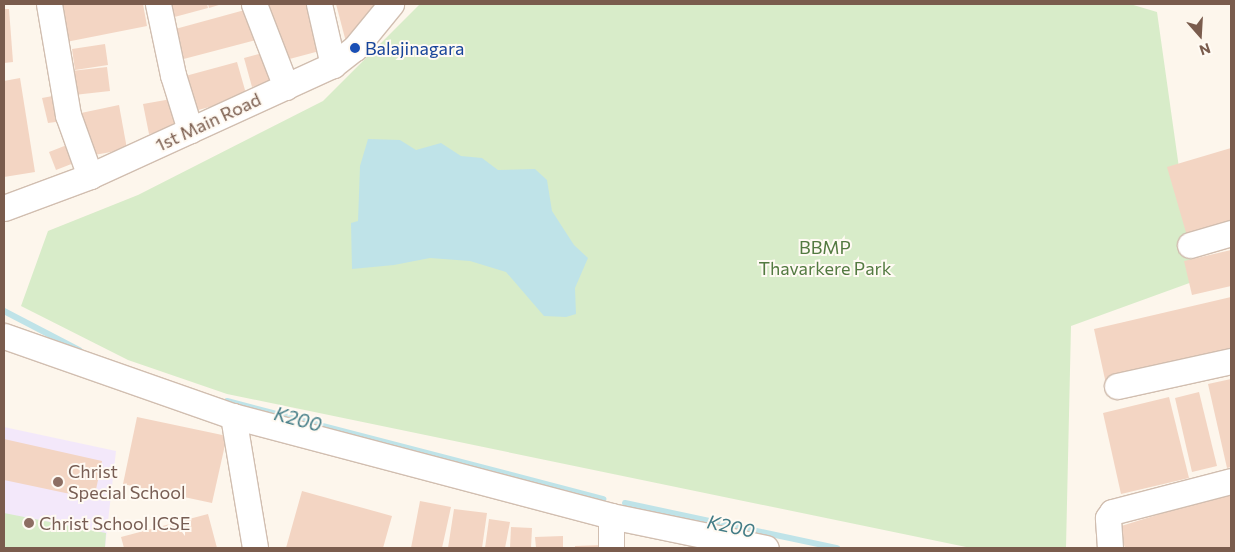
<!DOCTYPE html>
<html>
<head>
<meta charset="utf-8">
<style>
  body { margin:0 }
  #map { position:relative; width:1235px; height:552px; overflow:hidden; background:#fdf6ec; font-family:Commissioner,sans-serif }
  div>[style] { position:absolute }
  .education>* { inset:0; background:#f3e8fa }
  .green>* { inset:0; background:#d8ecc9 }
  .water>* { inset:0; background:#bfe3e8 }
  .stream>* { height:6px; margin:-3px; padding:0 3px; transform-origin:3px; border-radius:3px; background:#bfe3e8 }
  .building>* { inset:0; background:#f3d5c3 }
  .roads { filter:drop-shadow(1px 0 #d1beb0) drop-shadow(-1px 0 #d1beb0) drop-shadow(0 1px #d1beb0) drop-shadow(0 -1px #d1beb0) }
  .minor>* { height:25px; margin:-12.5px; padding:0 12.5px; transform-origin:12.5px; border-radius:12.5px; background:#fff }
  .dots>* { width:14px; height:14px; translate:-50% -50%; box-sizing:border-box; border:2px solid #fffaf3; border-radius:50% }
  span { translate:-50% -50%; white-space:nowrap; text-align:center; line-height:1.15; -webkit-text-stroke:4px #fffaf3; paint-order:stroke }
  .transit-label { font-size:18px; color:#164399 }
  .left { translate:0 -50%; text-align:left }
  .street-label { font-size:18px; color:#7a5c4d }
  .park-label { font-size:18px; color:#537a41 }
  .education-label { font-size:18px; color:#785e54 }
  .water-label { font-size:19px; color:#437c86; font-style:italic }
  .frame { position:absolute; inset:0; border:5px solid #7a5c4d; pointer-events:none }
  .north { position:absolute; left:1175px; top:10px; width:50px; height:50px; -webkit-text-stroke:4px #fffaf3; paint-order:stroke; rotate:161deg; font-size:14px; font-weight:700; line-height:20px; text-align:center; color:#7a5c4d }
  .north::after { content:''; display:block; margin:auto; width:18px; height:22px; background:#7a5c4d; clip-path:polygon(50% 0,100% 100%,50% 72%,0 100%) }
</style>
</head>
<body>
<div id="map">
  <div class="education">
    <div style="clip-path:polygon(4px 427px,116px 451px,105px 548px,4px 548px)"></div>
  </div>
  <div class="green">
    <div style="clip-path:polygon(420px 4px,1130px 4px,1157px 12px,1195px 281px,1071px 326px,1066px 548px,971px 548px,227px 394px,128px 360px,21px 306px,48px 231px,138px 195px,323px 101px)"></div>
    <div style="clip-path:polygon(4px 513px,106px 533px,105px 548px,4px 548px)"></div>
  </div>
  <div class="water">
    <div style="clip-path:polygon(368px 139px,400px 140px,416px 150px,441px 143px,461px 156px,482px 158px,498px 170px,535px 169px,547px 180px,552px 211px,574px 245px,588px 258px,575px 288px,576px 314px,566px 317px,544px 316px,506px 272px,470px 261px,430px 258px,394px 265px,352px 269px,351px 223px,358px 221px,360px 166px)"></div>
  </div>
  <div class="stream">
    <div style="left:4px;top:311px;width:85px;rotate:27.5deg"></div>
    <div style="left:227px;top:401px;width:389px;rotate:14.6deg"></div>
    <div style="left:625px;top:503px;width:217px;rotate:12deg"></div>
  </div>
  <div class="building">
    <div style="clip-path:polygon(54px 4px,143px 4px,147px 26px,61px 43px)"></div>
    <div style="clip-path:polygon(163px 4px,207px 4px,208px 8px,167px 19px)"></div>
    <div style="clip-path:polygon(208px 4px,222px 4px,209px 8px)"></div>
    <div style="clip-path:polygon(267px 4px,314px 4px,327px 49px,282px 61px)"></div>
    <div style="clip-path:polygon(336px 4px,389px 4px,346px 42px)"></div>
    <div style="clip-path:polygon(252px 8px,260px 39px,176px 61px,168px 31px)"></div>
    <div style="clip-path:polygon(4px 9px,9px 9px,13px 62px,4px 63px)"></div>
    <div style="clip-path:polygon(105px 44px,108px 65px,75px 70px,72px 49px)"></div>
    <div style="clip-path:polygon(263px 53px,270px 82px,252px 87px,244px 58px)"></div>
    <div style="clip-path:polygon(237px 62px,247px 97px,187px 113px,178px 78px)"></div>
    <div style="clip-path:polygon(107px 67px,110px 91px,74px 95px,71px 71px)"></div>
    <div style="clip-path:polygon(20px 78px,35px 172px,4px 177px,4px 81px)"></div>
    <div style="clip-path:polygon(58px 95px,63px 121px,48px 123px,42px 98px)"></div>
    <div style="clip-path:polygon(177px 98px,182px 128px,149px 134px,143px 104px)"></div>
    <div style="clip-path:polygon(119px 105px,127px 149px,89px 156px,81px 113px)"></div>
    <div style="clip-path:polygon(72px 143px,79px 161px,56px 170px,49px 152px)"></div>
    <div style="clip-path:polygon(1231px 148px,1231px 223px,1187px 236px,1167px 167px)"></div>
    <div style="clip-path:polygon(1231px 250px,1231px 286px,1192px 295px,1184px 261px)"></div>
    <div style="clip-path:polygon(1231px 297px,1231px 354px,1106px 384px,1094px 329px)"></div>
    <div style="clip-path:polygon(1231px 379px,1231px 467px,1227px 468px,1208px 384px)"></div>
    <div style="clip-path:polygon(1199px 392px,1217px 466px,1192px 472px,1175px 398px)"></div>
    <div style="clip-path:polygon(1169px 397px,1189px 478px,1121px 494px,1103px 413px)"></div>
    <div style="clip-path:polygon(137px 417px,227px 436px,212px 503px,123px 484px)"></div>
    <div style="clip-path:polygon(4px 439px,102px 461px,94px 499px,4px 480px)"></div>
    <div style="clip-path:polygon(302px 491px,392px 516px,383px 548px,286px 548px)"></div>
    <div style="clip-path:polygon(1231px 492px,1231px 548px,1125px 548px,1118px 527px)"></div>
    <div style="clip-path:polygon(420px 501px,451px 507px,442px 548px,411px 548px)"></div>
    <div style="clip-path:polygon(454px 509px,487px 513px,482px 548px,448px 548px)"></div>
    <div style="clip-path:polygon(208px 514px,217px 548px,124px 548px,121px 537px)"></div>
    <div style="clip-path:polygon(489px 519px,510px 522px,505px 548px,485px 548px)"></div>
    <div style="clip-path:polygon(511px 527px,532px 528px,531px 548px,510px 548px)"></div>
    <div style="clip-path:polygon(563px 536px,563px 548px,536px 548px,535px 537px)"></div>
    <div style="clip-path:polygon(602px 545px,602px 548px,575px 548px,575px 546px)"></div>
  </div>
  <div class="roads">
    <div class="minor">
      <div style="left:49px;top:4px;width:113px;rotate:80.3deg"></div>
      <div style="left:68px;top:115px;width:65px;rotate:70.2deg"></div>
      <div style="left:158px;top:4px;width:73px;rotate:78.1deg"></div>
      <div style="left:173px;top:75px;width:58px;rotate:72.8deg"></div>
      <div style="left:254px;top:4px;width:89px;rotate:68.9deg"></div>
      <div style="left:319px;top:4px;width:63px;rotate:77.1deg"></div>
      <div style="left:4px;top:208px;width:92px;rotate:-20.4deg"></div>
      <div style="left:90px;top:176px;width:267px;rotate:-24.6deg"></div>
      <div style="left:333px;top:65px;width:28px;rotate:-38deg"></div>
      <div style="left:355px;top:48px;width:57px;rotate:-50.7deg"></div>
      <div style="left:1190px;top:245px;width:43px;rotate:-16.3deg"></div>
      <div style="left:4px;top:336px;width:243px;rotate:19.3deg"></div>
      <div style="left:233px;top:416px;width:391px;rotate:14.8deg"></div>
      <div style="left:611px;top:516px;width:158px;rotate:11.7deg"></div>
      <div style="left:1117px;top:386px;width:117px;rotate:-12.4deg"></div>
      <div style="left:233px;top:416px;width:134px;rotate:80.5deg"></div>
      <div style="left:611px;top:516px;width:32px;rotate:90deg"></div>
      <div style="left:1110px;top:548px;width:30px;rotate:-94deg"></div>
      <div style="left:1108px;top:518px;width:7px;rotate:-56deg"></div>
      <div style="left:1112px;top:512px;width:123px;rotate:-14.6deg"></div>
    </div>
  </div>
  <div class="dots">
    <div style="left:355px;top:48px;background:#1a4fb4"></div>
    <div style="left:58px;top:482px;background:#8d6e63"></div>
    <div style="left:29px;top:523px;background:#8d6e63"></div>
  </div>
  <div class="transit-label">
    <span class="left" style="left:365px;top:48px">Balajinagara</span>
  </div>
  <div class="street-label">
    <span style="left:208px;top:122px;rotate:-25deg">1st Main Road</span>
  </div>
  <div class="park-label">
    <span style="left:825px;top:258px">BBMP<br>Thavarkere Park</span>
  </div>
  <div class="education-label">
    <span class="left" style="left:68px;top:482px">Christ<br>Special School</span>
    <span class="left" style="left:39px;top:523px">Christ School ICSE</span>
  </div>
  <div class="water-label">
    <span style="left:298px;top:419px;rotate:15deg">K200</span>
    <span style="left:731px;top:526px;rotate:12deg">K200</span>
  </div>
  <div class="frame"></div>
  <div class="north">N</div>
</div>
</body>
</html>
